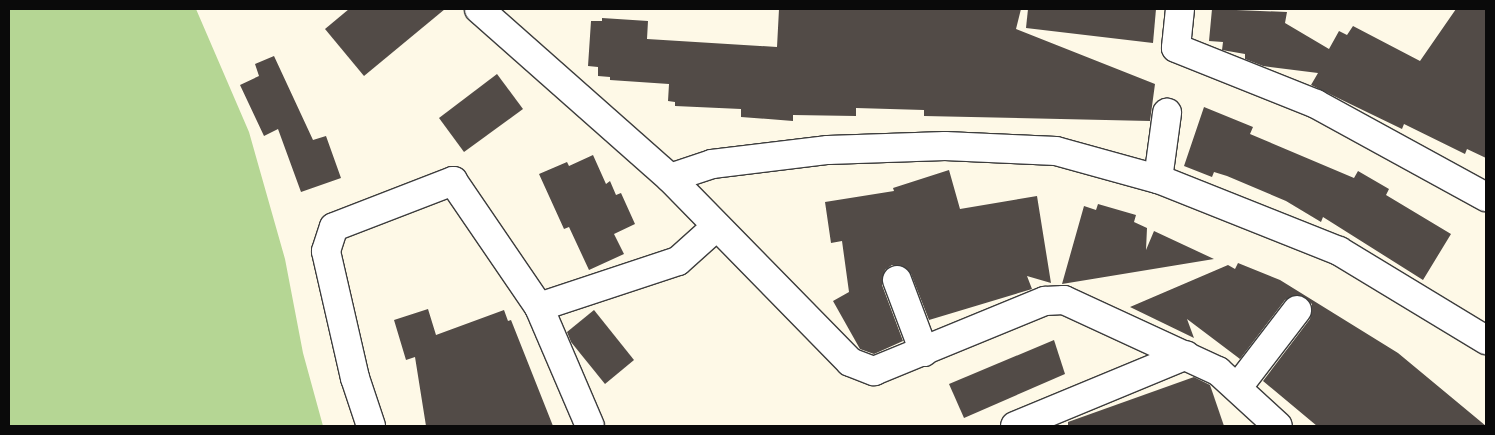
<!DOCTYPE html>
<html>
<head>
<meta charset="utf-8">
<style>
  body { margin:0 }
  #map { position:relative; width:1495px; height:435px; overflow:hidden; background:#fef9e7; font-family:"Libre Baskerville",serif }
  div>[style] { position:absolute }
  .forest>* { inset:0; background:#b5d694 }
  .building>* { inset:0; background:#524b47 }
  .roads { filter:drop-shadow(1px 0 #3d3d3d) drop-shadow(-1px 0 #3d3d3d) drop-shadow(0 1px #3d3d3d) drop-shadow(0 -1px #3d3d3d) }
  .minor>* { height:28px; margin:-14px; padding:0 14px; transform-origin:14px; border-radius:14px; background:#fff }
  span { translate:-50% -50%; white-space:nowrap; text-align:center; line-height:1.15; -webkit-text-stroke:5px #fff; paint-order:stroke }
  .frame { position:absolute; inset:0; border:10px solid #0a0a0a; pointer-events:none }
</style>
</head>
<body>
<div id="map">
  <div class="forest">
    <div style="clip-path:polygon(9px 9px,196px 9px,249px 132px,285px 259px,303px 353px,323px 426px,9px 426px)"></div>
  </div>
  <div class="building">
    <div style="clip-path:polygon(349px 9px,445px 9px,364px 76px,325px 29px)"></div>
    <div style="clip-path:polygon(779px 9px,1021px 9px,1016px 29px,1155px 84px,1150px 121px,924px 116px,924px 110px,856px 108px,856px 116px,793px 115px,793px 121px,741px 117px,741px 109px,675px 106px,675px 102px,668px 101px,669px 84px,610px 80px,610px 77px,598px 76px,598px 67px,588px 66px,591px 21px,602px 21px,602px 18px,648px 21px,647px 39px,777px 47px)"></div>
    <div style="clip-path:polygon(1028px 9px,1156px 9px,1153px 43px,1026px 28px)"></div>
    <div style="clip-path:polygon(1212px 9px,1287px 12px,1285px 23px,1329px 49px,1339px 31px,1347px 35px,1353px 26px,1420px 61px,1456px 9px,1486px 9px,1486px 158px,1467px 149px,1465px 154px,1404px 124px,1402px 129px,1311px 85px,1318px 73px,1263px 66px,1245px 59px,1245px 54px,1222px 50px,1223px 42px,1209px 41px)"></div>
    <div style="clip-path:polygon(274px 56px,313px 140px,326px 136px,341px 178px,301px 192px,278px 129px,264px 136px,240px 85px,259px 76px,255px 64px)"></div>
    <div style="clip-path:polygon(497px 74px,523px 109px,464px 152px,439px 118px)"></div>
    <div style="clip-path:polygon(1204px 107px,1253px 127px,1250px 134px,1354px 178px,1358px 171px,1389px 189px,1386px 195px,1451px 234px,1423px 280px,1323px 217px,1321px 222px,1286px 201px,1227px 176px,1214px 172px,1212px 177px,1184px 166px)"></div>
    <div style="clip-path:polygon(593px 155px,606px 184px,610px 181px,616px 195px,621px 193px,635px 224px,614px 234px,624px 254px,589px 270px,569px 227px,564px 229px,539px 174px,567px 162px,569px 166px)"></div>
    <div style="clip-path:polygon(949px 170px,960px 209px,1037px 196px,1051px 283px,1027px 276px,1032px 289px,929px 320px,911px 274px,900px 265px,892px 265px,885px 270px,882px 285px,903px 341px,874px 354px,860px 349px,833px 301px,849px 292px,842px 241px,831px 243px,825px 202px,894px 191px,893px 188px)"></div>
    <div style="clip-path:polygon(1098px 204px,1136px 215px,1134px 222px,1147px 228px,1146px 250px,1154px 231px,1214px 259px,1062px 284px,1084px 206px,1096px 210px)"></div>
    <div style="clip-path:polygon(1238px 263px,1280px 280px,1398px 353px,1486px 426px,1317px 426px,1263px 381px,1310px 319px,1312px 304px,1300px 295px,1285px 300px,1240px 359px,1187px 319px,1194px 338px,1130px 307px,1228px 265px,1235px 269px)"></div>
    <div style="clip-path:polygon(428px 309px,436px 335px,504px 310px,508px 321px,511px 320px,553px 426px,426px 426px,415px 357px,406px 360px,394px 320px)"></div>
    <div style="clip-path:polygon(594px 310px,634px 360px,605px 384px,571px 342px,567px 332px)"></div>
    <div style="clip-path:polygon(1054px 340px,1065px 374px,964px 418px,949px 384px)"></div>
    <div style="clip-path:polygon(1194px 377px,1210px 385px,1224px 426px,1068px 426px,1068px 422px)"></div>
  </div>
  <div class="roads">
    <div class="minor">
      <div style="left:479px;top:9px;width:255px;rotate:41.5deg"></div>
      <div style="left:670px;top:178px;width:257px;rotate:45.6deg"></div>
      <div style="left:850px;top:362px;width:26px;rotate:21deg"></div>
      <div style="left:874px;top:371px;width:185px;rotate:-22.3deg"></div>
      <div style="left:1045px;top:301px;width:19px;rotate:-3deg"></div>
      <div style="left:1064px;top:300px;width:170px;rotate:24.8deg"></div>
      <div style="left:1218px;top:371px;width:81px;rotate:42.5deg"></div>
      <div style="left:1180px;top:9px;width:39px;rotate:96deg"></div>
      <div style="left:1176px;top:48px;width:151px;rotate:21.8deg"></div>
      <div style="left:1316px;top:104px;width:194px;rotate:28.7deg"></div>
      <div style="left:670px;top:178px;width:44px;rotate:-18.4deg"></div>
      <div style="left:712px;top:164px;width:117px;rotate:-6.9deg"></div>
      <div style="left:828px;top:150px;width:117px;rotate:-2deg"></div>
      <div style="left:945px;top:146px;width:111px;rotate:2.6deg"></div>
      <div style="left:1056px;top:151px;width:106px;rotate:15.4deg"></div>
      <div style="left:1158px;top:179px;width:67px;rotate:-82.2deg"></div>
      <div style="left:1158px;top:179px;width:195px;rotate:21.7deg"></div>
      <div style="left:1339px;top:251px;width:172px;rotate:31.2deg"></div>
      <div style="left:897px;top:280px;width:77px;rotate:69.4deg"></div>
      <div style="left:539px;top:307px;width:146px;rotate:-18.3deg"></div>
      <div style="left:678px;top:261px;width:52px;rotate:-41.9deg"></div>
      <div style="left:1238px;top:387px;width:97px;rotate:-52.5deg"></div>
      <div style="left:371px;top:426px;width:51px;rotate:-108.4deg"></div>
      <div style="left:355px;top:378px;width:130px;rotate:-102.9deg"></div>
      <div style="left:326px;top:251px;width:25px;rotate:-72deg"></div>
      <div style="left:334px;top:227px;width:128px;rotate:-21.1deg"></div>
      <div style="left:453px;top:181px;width:153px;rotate:55.7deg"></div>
      <div style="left:539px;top:307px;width:129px;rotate:66.8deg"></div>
      <div style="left:1015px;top:426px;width:185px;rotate:-22.5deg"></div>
    </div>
  </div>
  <div class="frame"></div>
</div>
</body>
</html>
